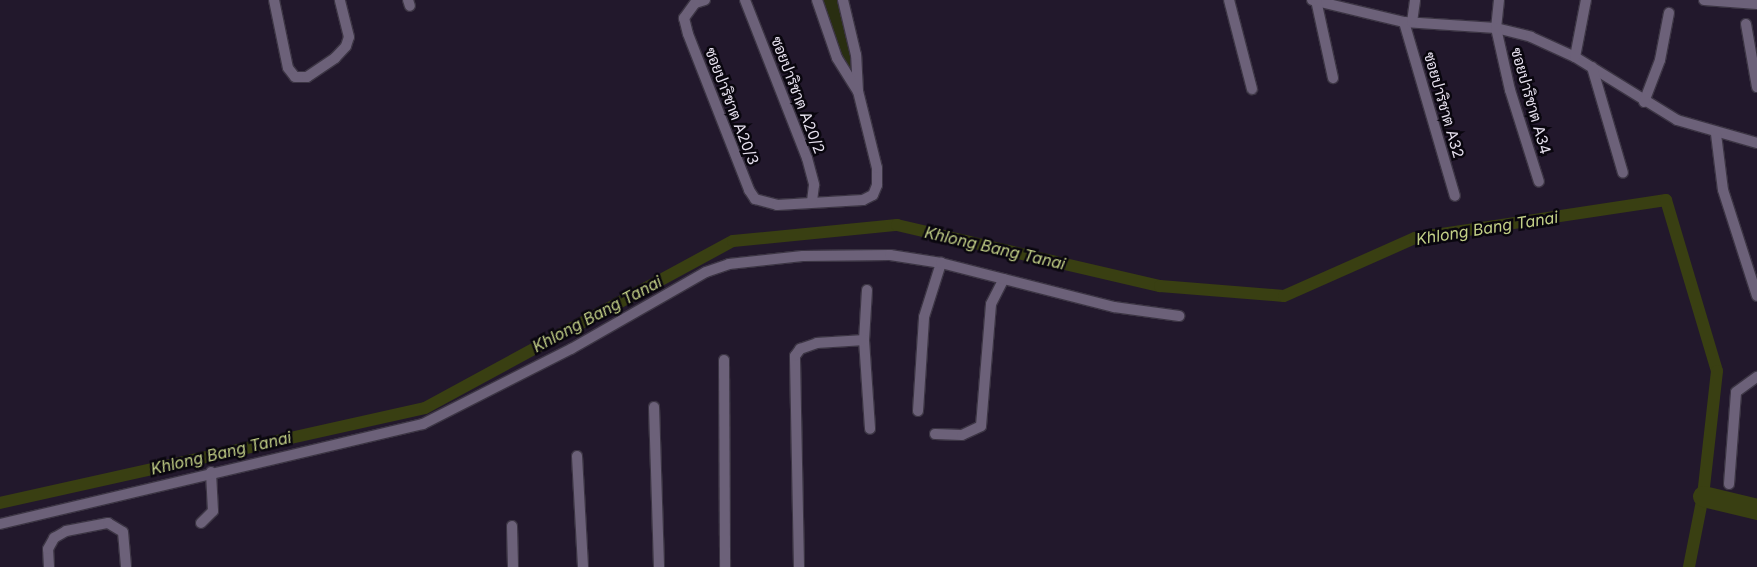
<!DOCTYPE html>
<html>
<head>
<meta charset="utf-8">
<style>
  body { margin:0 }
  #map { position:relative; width:1757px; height:567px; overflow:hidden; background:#22182c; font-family:Inter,Sarabun,sans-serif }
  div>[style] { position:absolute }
  .green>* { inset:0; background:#292e11 }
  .canal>* { height:12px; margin:-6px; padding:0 6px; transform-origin:6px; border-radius:6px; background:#393f12 }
  .river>* { height:21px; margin:-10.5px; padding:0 10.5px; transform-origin:10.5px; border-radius:10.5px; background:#393f12 }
  .roads { filter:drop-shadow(1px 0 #3c3544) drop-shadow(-1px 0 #3c3544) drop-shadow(0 1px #3c3544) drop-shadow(0 -1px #3c3544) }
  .street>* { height:10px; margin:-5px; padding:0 5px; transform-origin:5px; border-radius:5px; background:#6c6179 }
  span { translate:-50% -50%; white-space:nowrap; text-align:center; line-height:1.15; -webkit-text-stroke:5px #09060e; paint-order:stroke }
  .street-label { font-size:15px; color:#e7e1ef }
  .water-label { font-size:16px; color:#c2cf86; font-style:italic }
</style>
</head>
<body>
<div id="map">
  <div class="green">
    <div style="clip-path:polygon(817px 0,843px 0,860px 76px,847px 76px)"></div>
  </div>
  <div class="canal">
    <div style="left:0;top:503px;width:435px;rotate:-12.6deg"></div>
    <div style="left:425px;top:408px;width:350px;rotate:-28.5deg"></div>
    <div style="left:733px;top:241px;width:165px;rotate:-5.6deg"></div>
    <div style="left:897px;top:225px;width:270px;rotate:13.1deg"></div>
    <div style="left:1160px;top:286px;width:124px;rotate:4.6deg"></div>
    <div style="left:1284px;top:296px;width:143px;rotate:-23.9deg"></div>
    <div style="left:1415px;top:238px;width:254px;rotate:-8.6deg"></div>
    <div style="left:1666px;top:200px;width:178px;rotate:73.4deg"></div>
    <div style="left:1717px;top:371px;width:126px;rotate:96.4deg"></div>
    <div style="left:1703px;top:496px;width:72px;rotate:101.2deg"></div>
  </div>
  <div class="river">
    <div style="left:1703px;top:496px;width:56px;rotate:13.5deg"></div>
  </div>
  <div class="roads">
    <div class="street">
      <div style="left:274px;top:0;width:69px;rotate:78.4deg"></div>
      <div style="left:288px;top:68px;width:11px;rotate:52deg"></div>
      <div style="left:295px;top:77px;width:12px"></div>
      <div style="left:307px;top:77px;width:34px;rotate:-34deg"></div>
      <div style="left:335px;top:58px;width:16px;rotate:-47deg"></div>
      <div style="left:346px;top:46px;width:9px;rotate:-72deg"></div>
      <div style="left:349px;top:37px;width:38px;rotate:-104deg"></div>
      <div style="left:408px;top:0;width:6px;rotate:72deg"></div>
      <div style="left:705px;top:0;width:10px;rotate:163deg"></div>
      <div style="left:695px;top:3px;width:19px;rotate:126deg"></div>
      <div style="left:684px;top:18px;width:16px;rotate:76deg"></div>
      <div style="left:688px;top:34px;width:168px;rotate:68.6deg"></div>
      <div style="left:749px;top:190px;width:11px;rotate:56deg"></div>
      <div style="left:755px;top:199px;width:23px;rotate:15deg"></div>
      <div style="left:777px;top:205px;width:86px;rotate:-3.3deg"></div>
      <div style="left:863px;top:200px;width:11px;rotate:-27deg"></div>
      <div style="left:873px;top:195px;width:11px;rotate:-68deg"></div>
      <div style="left:877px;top:185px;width:17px;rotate:-90deg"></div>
      <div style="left:877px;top:168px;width:79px;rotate:-103.9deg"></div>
      <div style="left:858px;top:91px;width:36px;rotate:-93deg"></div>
      <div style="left:856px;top:55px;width:57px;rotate:-103.3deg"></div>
      <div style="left:745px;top:0;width:170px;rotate:68.6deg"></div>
      <div style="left:807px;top:158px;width:28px;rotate:75deg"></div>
      <div style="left:814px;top:185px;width:17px;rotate:97deg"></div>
      <div style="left:817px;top:0;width:61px;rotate:71deg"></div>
      <div style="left:837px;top:58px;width:39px;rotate:58deg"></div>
      <div style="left:1229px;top:0;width:92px;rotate:75.5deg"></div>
      <div style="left:1312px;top:0;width:95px;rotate:13.4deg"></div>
      <div style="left:1404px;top:22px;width:92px;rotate:3.7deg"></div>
      <div style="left:1496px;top:28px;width:36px;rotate:14deg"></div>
      <div style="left:1531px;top:37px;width:48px;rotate:24.4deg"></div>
      <div style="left:1575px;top:57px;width:120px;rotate:31.7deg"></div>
      <div style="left:1677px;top:120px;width:83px;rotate:16deg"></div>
      <div style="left:1316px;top:0;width:80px;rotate:77.7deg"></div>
      <div style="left:1499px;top:0;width:28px;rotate:96deg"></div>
      <div style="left:1496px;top:28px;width:64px;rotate:77.3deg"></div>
      <div style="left:1510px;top:90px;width:96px;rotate:72.5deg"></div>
      <div style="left:1704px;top:0;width:53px;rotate:4.3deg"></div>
      <div style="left:1404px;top:22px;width:181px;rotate:73.7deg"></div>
      <div style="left:1412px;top:22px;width:22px;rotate:-82deg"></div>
      <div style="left:1746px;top:24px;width:64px;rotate:80.1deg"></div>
      <div style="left:1575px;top:57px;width:58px;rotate:-79.1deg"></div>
      <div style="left:1592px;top:67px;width:110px;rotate:73.7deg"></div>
      <div style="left:1644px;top:102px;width:45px;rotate:-69.1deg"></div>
      <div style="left:1660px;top:60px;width:48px;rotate:-79.2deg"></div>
      <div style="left:1716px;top:134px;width:56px;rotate:82.9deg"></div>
      <div style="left:1723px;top:190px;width:111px;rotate:72.2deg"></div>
      <div style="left:867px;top:290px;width:50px;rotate:93.4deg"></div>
      <div style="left:864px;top:340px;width:89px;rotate:86.1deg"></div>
      <div style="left:724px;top:360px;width:207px;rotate:89.7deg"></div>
      <div style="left:654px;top:407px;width:160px;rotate:88.2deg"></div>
      <div style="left:918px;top:411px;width:94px;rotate:-86.3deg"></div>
      <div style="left:924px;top:317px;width:57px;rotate:-72.5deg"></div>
      <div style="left:935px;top:434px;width:27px;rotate:2deg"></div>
      <div style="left:962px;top:435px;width:21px;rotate:-25deg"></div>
      <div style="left:981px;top:426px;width:122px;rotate:-85.3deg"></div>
      <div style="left:991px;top:304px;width:28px;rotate:-63deg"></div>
      <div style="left:577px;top:456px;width:111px;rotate:86.9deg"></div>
      <div style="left:1729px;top:484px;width:92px;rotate:-85.6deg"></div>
      <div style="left:1736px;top:392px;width:26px;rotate:-36deg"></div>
      <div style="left:201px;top:523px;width:17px;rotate:-45deg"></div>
      <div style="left:213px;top:511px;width:39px;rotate:-93deg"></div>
      <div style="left:0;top:524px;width:435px;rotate:-13.3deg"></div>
      <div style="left:423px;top:424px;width:166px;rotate:-26.9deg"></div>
      <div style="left:571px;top:349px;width:155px;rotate:-29.7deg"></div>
      <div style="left:706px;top:272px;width:24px;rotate:-19deg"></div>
      <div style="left:729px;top:264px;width:74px;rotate:-6.2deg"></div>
      <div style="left:803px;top:256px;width:87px;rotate:-0.7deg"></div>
      <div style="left:890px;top:255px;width:52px;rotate:8.9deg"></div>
      <div style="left:941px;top:263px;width:179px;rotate:14.3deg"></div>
      <div style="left:1114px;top:307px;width:66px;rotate:7.9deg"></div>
      <div style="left:512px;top:526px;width:41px;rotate:88.6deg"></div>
      <div style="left:49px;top:567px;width:18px;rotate:-93deg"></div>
      <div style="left:48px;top:549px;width:13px;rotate:-61deg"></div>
      <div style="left:54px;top:538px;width:14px;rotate:-30deg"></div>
      <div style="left:66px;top:531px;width:43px;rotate:-10.8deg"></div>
      <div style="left:108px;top:523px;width:17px;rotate:31deg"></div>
      <div style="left:123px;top:532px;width:35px;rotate:85deg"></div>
      <div style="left:799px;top:567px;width:211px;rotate:-91.1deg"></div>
      <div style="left:795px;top:356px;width:9px;rotate:-54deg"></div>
      <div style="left:800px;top:349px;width:18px;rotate:-19deg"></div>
      <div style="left:817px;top:343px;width:47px;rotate:-3.7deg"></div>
    </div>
  </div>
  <div class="street-label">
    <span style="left:798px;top:95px;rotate:69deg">ซอยปาริชาต A20/2</span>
    <span style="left:1531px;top:101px;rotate:74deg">ซอยปาริชาต A34</span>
    <span style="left:1444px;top:105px;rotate:74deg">ซอยปาริชาต A32</span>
    <span style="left:732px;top:106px;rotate:69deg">ซอยปาริชาต A20/3</span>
  </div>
  <div class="water-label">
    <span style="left:1487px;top:228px;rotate:-9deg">Khlong Bang Tanai</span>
    <span style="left:995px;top:248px;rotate:13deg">Khlong Bang Tanai</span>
    <span style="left:597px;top:314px;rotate:-28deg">Khlong Bang Tanai</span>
    <span style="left:221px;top:453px;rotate:-13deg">Khlong Bang Tanai</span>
  </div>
</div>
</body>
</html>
